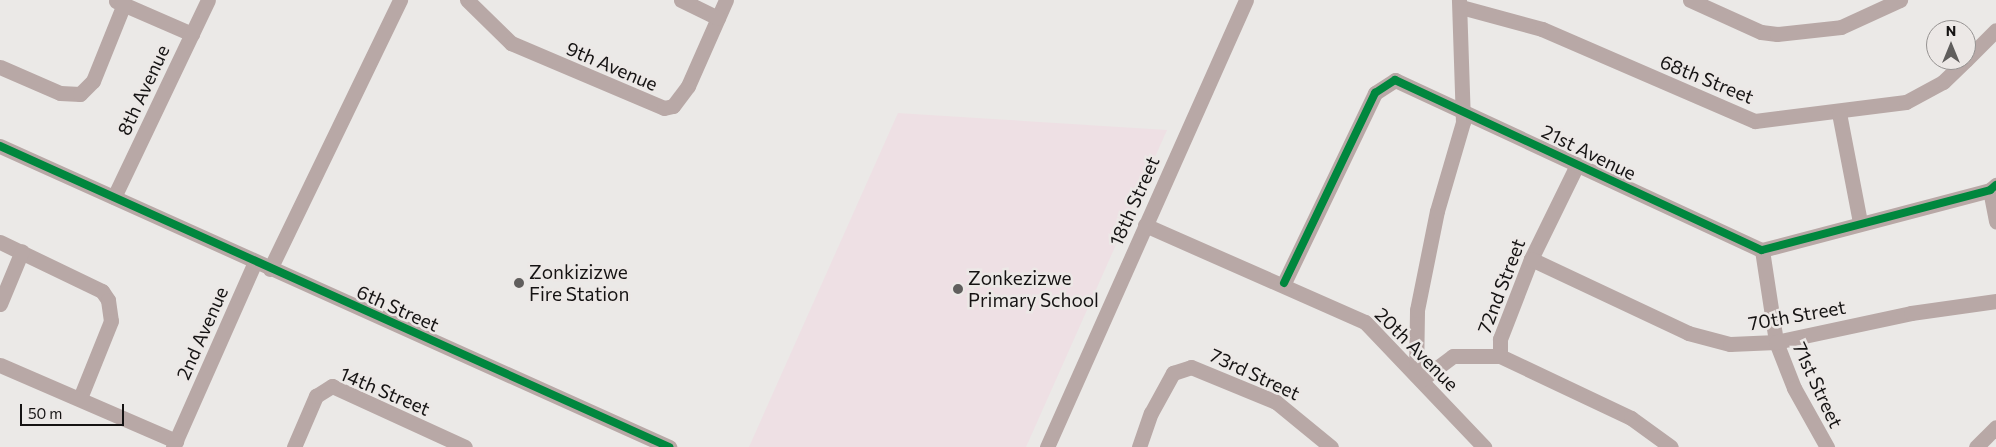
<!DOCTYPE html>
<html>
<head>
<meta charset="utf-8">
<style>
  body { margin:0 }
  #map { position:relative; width:1996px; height:447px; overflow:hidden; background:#ebe9e7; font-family:Commissioner,sans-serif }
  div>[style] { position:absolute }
  .education>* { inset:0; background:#eee0e4 }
  .minor>* { height:15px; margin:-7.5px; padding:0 7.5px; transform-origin:7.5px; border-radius:7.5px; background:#b8a8a6 }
  .cycleway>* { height:8px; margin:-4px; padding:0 4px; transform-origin:4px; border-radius:4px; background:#00873e }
  .dots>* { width:14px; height:14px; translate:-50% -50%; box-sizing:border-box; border:2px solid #ece8e6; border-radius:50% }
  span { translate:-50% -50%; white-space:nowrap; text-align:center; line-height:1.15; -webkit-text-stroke:5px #ece8e6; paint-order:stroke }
  .street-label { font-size:19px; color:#151313 }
  .poi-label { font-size:19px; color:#151313 }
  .left { translate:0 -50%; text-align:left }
  .north { position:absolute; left:1926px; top:20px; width:50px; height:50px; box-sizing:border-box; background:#ece8e6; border:1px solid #969392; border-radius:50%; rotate:0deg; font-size:14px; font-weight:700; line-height:20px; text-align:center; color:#151313 }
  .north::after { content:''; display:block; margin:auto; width:18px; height:22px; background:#605e5d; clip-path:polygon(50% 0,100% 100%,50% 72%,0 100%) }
  .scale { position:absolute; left:20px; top:404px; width:104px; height:22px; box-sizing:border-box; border:2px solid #151313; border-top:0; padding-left:6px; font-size:15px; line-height:18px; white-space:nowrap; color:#151313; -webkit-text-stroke:4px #ece8e6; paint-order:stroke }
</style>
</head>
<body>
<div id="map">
  <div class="education">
    <div style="clip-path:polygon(898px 113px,1167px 130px,1026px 447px,749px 447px)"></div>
  </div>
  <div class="minor">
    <div style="left:467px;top:0;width:62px;rotate:44.3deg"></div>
    <div style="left:511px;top:43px;width:166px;rotate:23deg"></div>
    <div style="left:664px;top:108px;width:9px;rotate:-13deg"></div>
    <div style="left:673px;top:106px;width:25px;rotate:-53deg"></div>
    <div style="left:688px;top:86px;width:94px;rotate:-66.2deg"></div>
    <div style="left:681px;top:0;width:41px;rotate:25.9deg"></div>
    <div style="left:1690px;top:0;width:78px;rotate:24.3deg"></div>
    <div style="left:1761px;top:32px;width:16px;rotate:7deg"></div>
    <div style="left:1777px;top:34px;width:64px;rotate:-6.2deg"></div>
    <div style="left:1841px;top:27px;width:65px;rotate:-24.6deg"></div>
    <div style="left:116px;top:1px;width:83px;rotate:23.5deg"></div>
    <div style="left:1461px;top:7px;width:84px;rotate:15.2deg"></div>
    <div style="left:1542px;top:29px;width:232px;rotate:23.4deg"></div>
    <div style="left:1755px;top:121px;width:152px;rotate:-7.2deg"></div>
    <div style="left:1906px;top:102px;width:42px;rotate:-28.4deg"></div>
    <div style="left:1943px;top:82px;width:32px;rotate:-44deg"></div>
    <div style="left:1966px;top:60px;width:42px;rotate:-45deg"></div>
    <div style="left:0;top:67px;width:65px;rotate:23.4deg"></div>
    <div style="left:60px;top:93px;width:20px;rotate:3deg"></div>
    <div style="left:80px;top:94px;width:18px;rotate:-45deg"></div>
    <div style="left:93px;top:81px;width:83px;rotate:-68.1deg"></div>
    <div style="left:1839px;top:113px;width:111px;rotate:79.1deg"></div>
    <div style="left:0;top:146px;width:734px;rotate:24.22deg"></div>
    <div style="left:1577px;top:165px;width:105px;rotate:116.1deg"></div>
    <div style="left:1531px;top:259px;width:86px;rotate:111.2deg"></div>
    <div style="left:1500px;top:339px;width:17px;rotate:90deg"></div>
    <div style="left:1500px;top:356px;width:145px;rotate:25.3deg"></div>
    <div style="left:1631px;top:418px;width:49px;rotate:35.9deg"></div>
    <div style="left:1990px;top:190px;width:32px;rotate:79deg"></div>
    <div style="left:114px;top:197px;width:218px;rotate:-64.5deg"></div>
    <div style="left:1145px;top:225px;width:240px;rotate:23.8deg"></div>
    <div style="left:1365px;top:322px;width:173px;rotate:46.4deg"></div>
    <div style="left:0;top:242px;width:113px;rotate:25.7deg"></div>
    <div style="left:102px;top:291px;width:11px;rotate:56deg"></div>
    <div style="left:108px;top:300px;width:21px;rotate:82deg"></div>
    <div style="left:111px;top:321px;width:83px;rotate:111.9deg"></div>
    <div style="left:1762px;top:250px;width:93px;rotate:81.3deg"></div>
    <div style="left:1776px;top:342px;width:49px;rotate:68.6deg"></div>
    <div style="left:1794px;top:388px;width:68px;rotate:60.8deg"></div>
    <div style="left:1531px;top:259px;width:174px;rotate:25.2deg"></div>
    <div style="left:1688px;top:333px;width:43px;rotate:14.7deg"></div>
    <div style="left:1730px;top:344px;width:46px;rotate:-2.5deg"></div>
    <div style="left:1776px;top:342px;width:138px;rotate:-12.1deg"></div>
    <div style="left:1911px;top:313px;width:86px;rotate:-8deg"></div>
    <div style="left:270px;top:269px;width:299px;rotate:-64.2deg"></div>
    <div style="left:1284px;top:283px;width:211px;rotate:-64.4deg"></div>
    <div style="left:1375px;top:93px;width:24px;rotate:-33deg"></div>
    <div style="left:1395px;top:80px;width:404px;rotate:24.9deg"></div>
    <div style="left:1762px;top:250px;width:236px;rotate:-14.7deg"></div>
    <div style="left:1990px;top:190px;width:8px;rotate:-40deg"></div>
    <div style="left:0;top:304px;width:57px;rotate:-67.5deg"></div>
    <div style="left:0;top:365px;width:192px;rotate:23.4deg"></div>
    <div style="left:1416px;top:375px;width:65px;rotate:-89.1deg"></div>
    <div style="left:1417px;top:310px;width:101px;rotate:-78.6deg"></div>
    <div style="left:1437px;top:211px;width:93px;rotate:-73.7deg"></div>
    <div style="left:1463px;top:122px;width:122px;rotate:-91.9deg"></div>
    <div style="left:1421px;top:380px;width:40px;rotate:-37deg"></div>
    <div style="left:1453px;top:356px;width:47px"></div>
    <div style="left:173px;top:447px;width:202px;rotate:-66.1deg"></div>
    <div style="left:294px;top:447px;width:56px;rotate:-66.7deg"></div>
    <div style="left:316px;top:396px;width:19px;rotate:-32deg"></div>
    <div style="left:332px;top:386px;width:146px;rotate:24.6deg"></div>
    <div style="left:1047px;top:447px;width:489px;rotate:-66deg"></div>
    <div style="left:1139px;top:447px;width:36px;rotate:-71deg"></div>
    <div style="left:1151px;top:413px;width:46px;rotate:-61.2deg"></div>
    <div style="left:1173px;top:373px;width:19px;rotate:-18deg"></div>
    <div style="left:1191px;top:367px;width:92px;rotate:22.4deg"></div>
    <div style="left:1276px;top:402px;width:71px;rotate:39.3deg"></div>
    <div style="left:1976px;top:447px;width:28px;rotate:-45deg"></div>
  </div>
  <div class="cycleway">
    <div style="left:0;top:146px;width:734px;rotate:24.22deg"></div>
    <div style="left:1284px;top:283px;width:211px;rotate:-64.4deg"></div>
    <div style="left:1375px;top:93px;width:24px;rotate:-33deg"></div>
    <div style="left:1395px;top:80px;width:404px;rotate:24.9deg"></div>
    <div style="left:1762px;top:250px;width:236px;rotate:-14.7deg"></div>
    <div style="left:1990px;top:190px;width:8px;rotate:-40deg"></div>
  </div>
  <div class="dots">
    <div style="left:519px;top:283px;background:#605e5d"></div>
    <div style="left:958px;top:289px;background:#605e5d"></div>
  </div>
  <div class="street-label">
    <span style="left:612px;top:66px;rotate:23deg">9th Avenue</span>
    <span style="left:1707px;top:79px;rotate:22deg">68th Street</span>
    <span style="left:143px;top:90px;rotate:-65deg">8th Avenue</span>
    <span style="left:1589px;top:152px;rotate:26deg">21st Avenue</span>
    <span style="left:1134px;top:201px;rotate:-66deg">18th Street</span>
    <span style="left:1501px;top:286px;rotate:-69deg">72nd Street</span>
    <span style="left:398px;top:308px;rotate:24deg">6th Street</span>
    <span style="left:1797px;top:315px;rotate:-10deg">70th Street</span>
    <span style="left:202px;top:333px;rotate:-66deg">2nd Avenue</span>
    <span style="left:1417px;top:349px;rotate:45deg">20th Avenue</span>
    <span style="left:1255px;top:374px;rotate:25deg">73rd Street</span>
    <span style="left:1818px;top:385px;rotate:65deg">71st Street</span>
    <span style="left:385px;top:391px;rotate:23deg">14th Street</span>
  </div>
  <div class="poi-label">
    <span class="left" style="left:529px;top:283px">Zonkizizwe<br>Fire Station</span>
    <span class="left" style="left:968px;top:289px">Zonkezizwe<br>Primary School</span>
  </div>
  <div class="north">N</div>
  <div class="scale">50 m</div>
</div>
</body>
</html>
